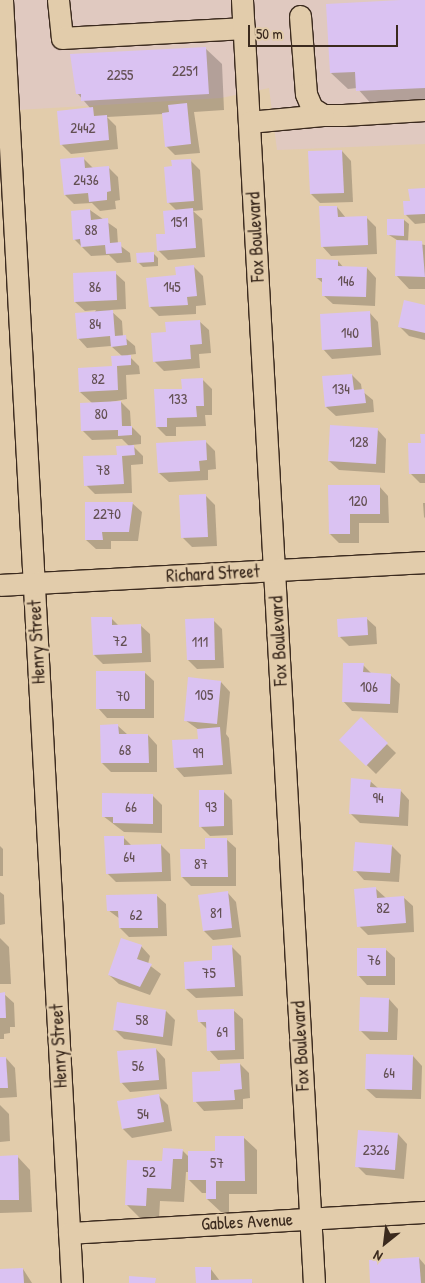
<!DOCTYPE html>
<html>
<head>
<meta charset="utf-8">
<style>
  body { margin:0 }
  #map { position:relative; width:425px; height:1283px; overflow:hidden; background:#e2ccab; font-family:"Patrick Hand",sans-serif }
  div>[style] { position:absolute }
  .built>* { inset:0; background:#e0c9c0 }
  .shadow>* { inset:0; background:#0003 }
  .building>* { inset:0; background:#dac2f2 }
  .roads { filter:drop-shadow(1px 0 #3b2a1e) drop-shadow(-1px 0 #3b2a1e) drop-shadow(0 1px #3b2a1e) drop-shadow(0 -1px #3b2a1e) }
  .minor>* { height:21px; margin:-10.5px; padding:0 10.5px; transform-origin:10.5px; border-radius:10.5px; background:#e2ccab }
  span { translate:-50% -50%; white-space:nowrap; text-align:center; line-height:1.15; -webkit-text-stroke:5px #e2ccab; paint-order:stroke }
  .number-label { font-size:15px; color:#635053 }
  .number-label span { -webkit-text-stroke-width:0 }
  .street-label { font-size:18px; color:#3b2a1e }
  .north { position:absolute; left:360px; top:1218px; width:50px; height:50px; -webkit-text-stroke:4px #e2ccab; paint-order:stroke; rotate:209deg; font-size:14px; font-weight:700; line-height:20px; text-align:center; color:#3b2a1e }
  .north::after { content:''; display:block; margin:auto; width:18px; height:22px; background:#3b2a1e; clip-path:polygon(50% 0,100% 100%,50% 72%,0 100%) }
  .scale { position:absolute; left:248px; top:25px; width:150px; height:22px; box-sizing:border-box; border:2px solid #3b2a1e; border-top:0; padding-left:6px; font-size:15px; line-height:18px; white-space:nowrap; color:#3b2a1e; -webkit-text-stroke:4px #e2ccab; paint-order:stroke }
</style>
</head>
<body>
<div id="map">
  <div class="built">
    <div style="clip-path:polygon(0 0,425px 0,425px 144px,277px 150px,269px 88px,221px 98px,0 111px)"></div>
  </div>
  <div class="shadow">
    <div style="clip-path:polygon(425px 0,425px 104px,374px 107px,357px 88px,348px 89px,331px 73px)"></div>
    <div style="clip-path:polygon(205px 48px,222px 64px,224px 110px,194px 112px,200px 153px,175px 155px,166px 146px,163px 114px,107px 117px,116px 126px,118px 149px,71px 154px,61px 144px,91px 109px,77px 93px,72px 55px)"></div>
    <div style="clip-path:polygon(342px 151px,351px 161px,353px 202px,320px 203px,311px 194px)"></div>
    <div style="clip-path:polygon(83px 158px,93px 168px,108px 167px,118px 177px,120px 200px,115px 201px,116px 209px,100px 211px,92px 203px,74px 204px,65px 195px)"></div>
    <div style="clip-path:polygon(190px 160px,200px 170px,203px 210px,193px 211px,202px 219px,205px 257px,168px 260px,158px 250px,177px 211px,168px 202px,173px 167px)"></div>
    <div style="clip-path:polygon(425px 189px,425px 223px,415px 224px,406px 215px,411px 202px)"></div>
    <div style="clip-path:polygon(337px 207px,346px 218px,366px 217px,376px 227px,377px 254px,331px 256px,322px 246px)"></div>
    <div style="clip-path:polygon(90px 210px,117px 229px,118px 244px,130px 253px,131px 262px,117px 263px,109px 255px,91px 256px,74px 239px)"></div>
    <div style="clip-path:polygon(404px 220px,409px 224px,408px 242px,425px 245px,425px 289px,409px 289px,396px 275px,397px 240px,389px 235px)"></div>
    <div style="clip-path:polygon(153px 253px,158px 258px,158px 266px,143px 267px,138px 262px)"></div>
    <div style="clip-path:polygon(338px 261px,344px 268px,367px 268px,376px 278px,375px 306px,333px 304px,323px 295px,324px 284px,317px 278px)"></div>
    <div style="clip-path:polygon(194px 267px,203px 276px,206px 305px,196px 306px,196px 314px,159px 316px,150px 307px,177px 277px)"></div>
    <div style="clip-path:polygon(115px 273px,125px 282px,126px 309px,110px 310px,122px 321px,123px 336px,135px 346px,136px 354px,128px 355px,139px 366px,140px 374px,126px 375px,127px 399px,105px 403px,121px 402px,130px 411px,131px 426px,141px 436px,141px 444px,132px 445px,143px 456px,143px 464px,131px 465px,132px 493px,95px 494px,86px 485px,130px 447px,122px 439px,92px 440px,82px 430px,92px 403px,80px 392px,123px 357px,111px 346px,87px 348px,78px 338px,96px 310px,85px 311px,75px 302px)"></div>
    <div style="clip-path:polygon(425px 307px,425px 340px,409px 336px,399px 326px)"></div>
    <div style="clip-path:polygon(369px 312px,378px 322px,381px 355px,332px 359px,323px 349px)"></div>
    <div style="clip-path:polygon(199px 321px,209px 330px,211px 353px,199px 354px,200px 368px,164px 371px,154px 361px,167px 333px)"></div>
    <div style="clip-path:polygon(352px 375px,361px 384px,362px 391px,373px 400px,374px 412px,336px 416px,326px 407px)"></div>
    <div style="clip-path:polygon(202px 379px,212px 389px,212px 415px,205px 415px,206px 426px,176px 427px,176px 436px,166px 436px,157px 427px,183px 390px)"></div>
    <div style="clip-path:polygon(377px 429px,386px 439px,385px 473px,339px 470px,329px 461px)"></div>
    <div style="clip-path:polygon(425px 435px,425px 483px,420px 483px,411px 474px)"></div>
    <div style="clip-path:polygon(205px 441px,215px 451px,216px 469px,208px 470px,208px 480px,169px 482px,159px 473px)"></div>
    <div style="clip-path:polygon(330px 486px,379px 486px,388px 496px,389px 523px,359px 523px,359px 543px,339px 543px,330px 534px)"></div>
    <div style="clip-path:polygon(205px 495px,215px 505px,217px 546px,192px 547px,182px 537px)"></div>
    <div style="clip-path:polygon(132px 503px,142px 512px,138px 541px,111px 541px,111px 549px,96px 549px,86px 540px)"></div>
    <div style="clip-path:polygon(423px 503px,425px 503px,425px 518px,424px 517px)"></div>
    <div style="clip-path:polygon(111px 618px,119px 626px,140px 625px,150px 634px,151px 662px,103px 664px,94px 655px)"></div>
    <div style="clip-path:polygon(366px 618px,376px 627px,377px 644px,349px 646px,340px 637px)"></div>
    <div style="clip-path:polygon(213px 620px,222px 629px,224px 668px,197px 669px,188px 660px)"></div>
    <div style="clip-path:polygon(363px 665px,372px 674px,390px 675px,400px 684px,398px 713px,352px 711px,343px 701px)"></div>
    <div style="clip-path:polygon(144px 672px,154px 681px,154px 718px,107px 718px,98px 708px)"></div>
    <div style="clip-path:polygon(221px 682px,230px 692px,226px 734px,229px 738px,232px 774px,184px 777px,175px 767px,199px 740px,199px 730px,185px 720px)"></div>
    <div style="clip-path:polygon(361px 719px,396px 753px,376px 774px,341px 740px)"></div>
    <div style="clip-path:polygon(118px 726px,128px 735px,148px 735px,157px 745px,157px 772px,111px 772px,102px 763px)"></div>
    <div style="clip-path:polygon(370px 781px,379px 789px,400px 790px,409px 800px,408px 826px,360px 823px,350px 813px)"></div>
    <div style="clip-path:polygon(223px 791px,232px 800px,233px 835px,210px 836px,200px 826px)"></div>
    <div style="clip-path:polygon(152px 795px,162px 805px,162px 833px,124px 832px,103px 816px)"></div>
    <div style="clip-path:polygon(123px 837px,132px 846px,161px 845px,170px 854px,171px 881px,116px 882px,107px 873px)"></div>
    <div style="clip-path:polygon(226px 839px,236px 848px,236px 886px,191px 886px,182px 877px,206px 850px)"></div>
    <div style="clip-path:polygon(0 846px,3px 849px,3px 876px,0 876px)"></div>
    <div style="clip-path:polygon(392px 846px,401px 855px,399px 882px,364px 880px,355px 870px)"></div>
    <div style="clip-path:polygon(376px 889px,386px 898px,403px 897px,413px 906px,414px 932px,368px 935px,359px 926px)"></div>
    <div style="clip-path:polygon(0 892px,4px 895px,5px 924px,0 925px)"></div>
    <div style="clip-path:polygon(227px 892px,236px 902px,241px 937px,213px 940px,204px 931px)"></div>
    <div style="clip-path:polygon(156px 895px,166px 904px,167px 936px,129px 937px,120px 928px,120px 919px,108px 910px)"></div>
    <div style="clip-path:polygon(0 938px,9px 947px,11px 984px,0 984px)"></div>
    <div style="clip-path:polygon(141px 946px,150px 956px,148px 964px,161px 974px,150px 995px,119px 984px,109px 975px)"></div>
    <div style="clip-path:polygon(232px 947px,241px 956px,243px 996px,196px 998px,186px 989px)"></div>
    <div style="clip-path:polygon(385px 949px,395px 958px,395px 985px,367px 985px,358px 975px)"></div>
    <div style="clip-path:polygon(0 994px,4px 994px,14px 1003px,15px 1027px,10px 1027px,10px 1033px,4px 1034px,4px 1039px,0 1039px)"></div>
    <div style="clip-path:polygon(389px 999px,398px 1009px,397px 1040px,370px 1040px,360px 1030px)"></div>
    <div style="clip-path:polygon(233px 1010px,243px 1019px,244px 1059px,218px 1060px,209px 1050px,208px 1030px,199px 1021px)"></div>
    <div style="clip-path:polygon(166px 1011px,175px 1020px,172px 1046px,124px 1039px,114px 1029px)"></div>
    <div style="clip-path:polygon(156px 1049px,165px 1059px,167px 1089px,130px 1092px,121px 1082px)"></div>
    <div style="clip-path:polygon(413px 1056px,422px 1066px,421px 1099px,376px 1098px,366px 1089px)"></div>
    <div style="clip-path:polygon(6px 1058px,15px 1068px,17px 1097px,0 1098px,0 1059px)"></div>
    <div style="clip-path:polygon(240px 1064px,249px 1073px,250px 1098px,243px 1099px,243px 1109px,204px 1111px,195px 1101px,221px 1072px)"></div>
    <div style="clip-path:polygon(158px 1095px,168px 1105px,172px 1131px,132px 1138px,123px 1129px,118px 1102px)"></div>
    <div style="clip-path:polygon(0 1105px,9px 1114px,10px 1141px,0 1142px)"></div>
    <div style="clip-path:polygon(398px 1134px,407px 1144px,404px 1179px,366px 1175px,357px 1166px)"></div>
    <div style="clip-path:polygon(243px 1137px,257px 1150px,257px 1194px,229px 1194px,229px 1212px,221px 1212px,207px 1199px,207px 1193px,202px 1193px,189px 1180px,189px 1172px,186px 1172px,184px 1202px,160px 1201px,159px 1219px,139px 1217px,126px 1204px,164px 1163px,182px 1150px,189px 1157px,216px 1152px)"></div>
    <div style="clip-path:polygon(17px 1156px,30px 1170px,32px 1212px,0 1213px,0 1157px)"></div>
    <div style="clip-path:polygon(419px 1258px,425px 1265px,425px 1283px,371px 1283px)"></div>
    <div style="clip-path:polygon(210px 1268px,220px 1281px,254px 1283px,198px 1283px)"></div>
    <div style="clip-path:polygon(23px 1269px,32px 1283px,0 1283px,0 1270px)"></div>
  </div>
  <div class="building">
    <div style="clip-path:polygon(401px 0,425px 0,425px 88px,356px 91px,355px 72px,330px 73px,326px 4px)"></div>
    <div style="clip-path:polygon(206px 47px,209px 94px,81px 101px,81px 94px,76px 94px,70px 54px)"></div>
    <div style="clip-path:polygon(187px 103px,191px 144px,165px 147px,162px 113px,169px 112px,168px 105px)"></div>
    <div style="clip-path:polygon(93px 107px,94px 116px,107px 115px,109px 140px,60px 145px,57px 111px)"></div>
    <div style="clip-path:polygon(342px 150px,344px 193px,310px 194px,308px 151px)"></div>
    <div style="clip-path:polygon(84px 157px,85px 168px,109px 166px,111px 191px,107px 192px,107px 200px,89px 202px,88px 193px,64px 195px,60px 159px)"></div>
    <div style="clip-path:polygon(191px 159px,194px 201px,167px 203px,164px 167px,172px 166px,171px 160px)"></div>
    <div style="clip-path:polygon(425px 188px,425px 214px,404px 215px,403px 201px,410px 201px,408px 189px)"></div>
    <div style="clip-path:polygon(319px 206px,337px 206px,338px 217px,367px 216px,368px 245px,321px 247px)"></div>
    <div style="clip-path:polygon(193px 208px,196px 248px,157px 251px,156px 234px,165px 234px,163px 211px)"></div>
    <div style="clip-path:polygon(90px 209px,91px 220px,108px 218px,110px 243px,121px 242px,122px 253px,106px 254px,105px 245px,81px 247px,80px 239px,73px 240px,71px 211px)"></div>
    <div style="clip-path:polygon(387px 219px,404px 219px,404px 236px,387px 235px)"></div>
    <div style="clip-path:polygon(396px 240px,422px 241px,425px 277px,395px 276px)"></div>
    <div style="clip-path:polygon(154px 252px,154px 262px,137px 263px,136px 253px)"></div>
    <div style="clip-path:polygon(316px 259px,338px 260px,338px 266px,367px 267px,366px 297px,322px 296px,322px 278px,316px 278px)"></div>
    <div style="clip-path:polygon(194px 265px,197px 296px,187px 297px,188px 305px,149px 307px,146px 278px,176px 275px,175px 267px)"></div>
    <div style="clip-path:polygon(116px 271px,117px 300px,74px 302px,73px 273px)"></div>
    <div style="clip-path:polygon(404px 300px,425px 305px,425px 333px,398px 327px)"></div>
    <div style="clip-path:polygon(113px 310px,115px 336px,126px 335px,127px 345px,111px 347px,110px 336px,77px 339px,75px 313px)"></div>
    <div style="clip-path:polygon(370px 311px,372px 347px,322px 350px,320px 314px)"></div>
    <div style="clip-path:polygon(200px 320px,202px 344px,190px 345px,191px 359px,153px 362px,151px 333px,166px 332px,165px 322px)"></div>
    <div style="clip-path:polygon(131px 355px,131px 365px,117px 366px,118px 390px,79px 392px,78px 368px,112px 366px,111px 356px)"></div>
    <div style="clip-path:polygon(352px 374px,354px 390px,364px 389px,366px 403px,325px 407px,322px 376px)"></div>
    <div style="clip-path:polygon(203px 378px,204px 406px,196px 406px,197px 417px,167px 418px,167px 427px,156px 427px,154px 389px,182px 389px,181px 379px)"></div>
    <div style="clip-path:polygon(121px 401px,122px 426px,132px 426px,132px 435px,118px 436px,118px 430px,81px 431px,80px 403px)"></div>
    <div style="clip-path:polygon(330px 425px,378px 428px,376px 464px,328px 461px)"></div>
    <div style="clip-path:polygon(420px 434px,425px 434px,425px 474px,409px 474px,408px 443px,421px 443px)"></div>
    <div style="clip-path:polygon(206px 440px,207px 460px,199px 461px,200px 471px,158px 473px,156px 443px)"></div>
    <div style="clip-path:polygon(134px 445px,135px 455px,122px 456px,124px 484px,84px 486px,83px 456px,117px 455px,116px 446px)"></div>
    <div style="clip-path:polygon(328px 485px,380px 485px,380px 514px,350px 514px,350px 534px,329px 534px)"></div>
    <div style="clip-path:polygon(206px 494px,208px 537px,181px 538px,179px 495px)"></div>
    <div style="clip-path:polygon(85px 502px,133px 502px,129px 532px,102px 532px,103px 540px,85px 540px)"></div>
    <div style="clip-path:polygon(91px 617px,112px 617px,112px 625px,141px 624px,142px 653px,93px 655px)"></div>
    <div style="clip-path:polygon(367px 617px,368px 635px,338px 637px,337px 619px)"></div>
    <div style="clip-path:polygon(214px 618px,215px 660px,187px 660px,185px 619px)"></div>
    <div style="clip-path:polygon(343px 663px,364px 663px,363px 672px,391px 674px,390px 704px,342px 702px)"></div>
    <div style="clip-path:polygon(96px 671px,145px 671px,145px 709px,96px 709px)"></div>
    <div style="clip-path:polygon(188px 677px,221px 681px,217px 724px,184px 721px)"></div>
    <div style="clip-path:polygon(361px 717px,388px 743px,366px 766px,339px 740px)"></div>
    <div style="clip-path:polygon(118px 724px,119px 734px,148px 734px,149px 763px,101px 763px,100px 725px)"></div>
    <div style="clip-path:polygon(220px 727px,223px 765px,174px 768px,172px 740px,198px 739px,197px 729px)"></div>
    <div style="clip-path:polygon(351px 778px,371px 780px,370px 787px,401px 789px,399px 817px,349px 814px)"></div>
    <div style="clip-path:polygon(199px 790px,224px 790px,224px 826px,199px 827px)"></div>
    <div style="clip-path:polygon(102px 793px,153px 794px,153px 824px,113px 823px,113px 817px,102px 817px)"></div>
    <div style="clip-path:polygon(104px 836px,124px 836px,124px 845px,161px 844px,162px 872px,106px 874px)"></div>
    <div style="clip-path:polygon(205px 838px,227px 838px,228px 877px,181px 877px,180px 849px,205px 849px)"></div>
    <div style="clip-path:polygon(355px 842px,392px 845px,390px 873px,353px 871px)"></div>
    <div style="clip-path:polygon(376px 887px,377px 898px,404px 896px,406px 923px,357px 927px,354px 889px)"></div>
    <div style="clip-path:polygon(228px 891px,232px 928px,203px 931px,198px 895px)"></div>
    <div style="clip-path:polygon(157px 894px,158px 928px,119px 928px,118px 911px,107px 911px,106px 895px)"></div>
    <div style="clip-path:polygon(121px 938px,142px 945px,137px 959px,152px 964px,140px 987px,108px 975px)"></div>
    <div style="clip-path:polygon(232px 945px,235px 987px,185px 989px,184px 962px,212px 960px,212px 946px)"></div>
    <div style="clip-path:polygon(357px 948px,386px 948px,386px 976px,357px 976px)"></div>
    <div style="clip-path:polygon(5px 992px,6px 1018px,0 1018px,0 993px)"></div>
    <div style="clip-path:polygon(360px 997px,389px 998px,388px 1032px,359px 1031px)"></div>
    <div style="clip-path:polygon(117px 1002px,166px 1010px,163px 1037px,113px 1030px)"></div>
    <div style="clip-path:polygon(234px 1009px,235px 1050px,207px 1051px,206px 1022px,198px 1022px,197px 1010px)"></div>
    <div style="clip-path:polygon(156px 1048px,159px 1080px,120px 1083px,117px 1051px)"></div>
    <div style="clip-path:polygon(366px 1054px,413px 1055px,412px 1090px,365px 1089px)"></div>
    <div style="clip-path:polygon(0 1057px,6px 1057px,8px 1088px,0 1088px)"></div>
    <div style="clip-path:polygon(240px 1063px,242px 1089px,234px 1090px,235px 1100px,193px 1102px,192px 1072px,220px 1071px,220px 1064px)"></div>
    <div style="clip-path:polygon(159px 1094px,164px 1122px,122px 1129px,117px 1101px)"></div>
    <div style="clip-path:polygon(358px 1130px,398px 1133px,395px 1170px,355px 1167px)"></div>
    <div style="clip-path:polygon(215px 1136px,244px 1136px,245px 1181px,216px 1181px,216px 1199px,206px 1199px,206px 1180px,188px 1180px,188px 1151px,215px 1151px)"></div>
    <div style="clip-path:polygon(163px 1148px,183px 1149px,182px 1159px,173px 1159px,171px 1189px,147px 1188px,146px 1206px,125px 1205px,127px 1160px,162px 1161px)"></div>
    <div style="clip-path:polygon(18px 1155px,19px 1200px,0 1200px,0 1156px)"></div>
    <div style="clip-path:polygon(419px 1257px,421px 1283px,370px 1283px,369px 1260px)"></div>
    <div style="clip-path:polygon(195px 1267px,211px 1267px,211px 1280px,252px 1279px,252px 1283px,196px 1283px)"></div>
    <div style="clip-path:polygon(23px 1268px,24px 1283px,0 1283px,0 1269px)"></div>
    <div style="clip-path:polygon(129px 1276px,156px 1278px,155px 1283px,129px 1283px)"></div>
  </div>
  <div class="roads">
    <div class="minor">
      <div style="left:2px;top:0;width:1285px;rotate:86.88deg"></div>
      <div style="left:58px;top:0;width:38px;rotate:84deg"></div>
      <div style="left:62px;top:38px;width:182px;rotate:-3.1deg"></div>
      <div style="left:242px;top:0;width:1285px;rotate:86.79deg"></div>
      <div style="left:300px;top:16px;width:78px;rotate:85.6deg"></div>
      <div style="left:306px;top:94px;width:15px;rotate:67deg"></div>
      <div style="left:312px;top:108px;width:13px;rotate:32deg"></div>
      <div style="left:323px;top:115px;width:20px"></div>
      <div style="left:343px;top:115px;width:82px;rotate:-3.5deg"></div>
      <div style="left:249px;top:122px;width:74px;rotate:-5.4deg"></div>
      <div style="left:0;top:585px;width:426px;rotate:-3.1deg"></div>
      <div style="left:69px;top:1233px;width:357px;rotate:-3.4deg"></div>
    </div>
  </div>
  <div class="number-label">
    <span style="left:185px;top:71px">2251</span>
    <span style="left:120px;top:75px">2255</span>
    <span style="left:83px;top:128px">2442</span>
    <span style="left:86px;top:180px">2436</span>
    <span style="left:179px;top:222px">151</span>
    <span style="left:91px;top:230px">88</span>
    <span style="left:346px;top:281px">146</span>
    <span style="left:95px;top:287px">86</span>
    <span style="left:172px;top:287px">145</span>
    <span style="left:95px;top:324px">84</span>
    <span style="left:350px;top:333px">140</span>
    <span style="left:98px;top:379px">82</span>
    <span style="left:341px;top:389px">134</span>
    <span style="left:178px;top:399px">133</span>
    <span style="left:101px;top:414px">80</span>
    <span style="left:359px;top:442px">128</span>
    <span style="left:103px;top:470px">78</span>
    <span style="left:358px;top:501px">120</span>
    <span style="left:107px;top:514px">2270</span>
    <span style="left:120px;top:641px">72</span>
    <span style="left:200px;top:642px">111</span>
    <span style="left:369px;top:687px">106</span>
    <span style="left:204px;top:695px">105</span>
    <span style="left:123px;top:696px">70</span>
    <span style="left:125px;top:750px">68</span>
    <span style="left:198px;top:753px">99</span>
    <span style="left:378px;top:798px">94</span>
    <span style="left:131px;top:807px">66</span>
    <span style="left:211px;top:807px">93</span>
    <span style="left:129px;top:857px">64</span>
    <span style="left:201px;top:864px">87</span>
    <span style="left:383px;top:908px">82</span>
    <span style="left:216px;top:913px">81</span>
    <span style="left:136px;top:915px">62</span>
    <span style="left:374px;top:960px">76</span>
    <span style="left:209px;top:973px">75</span>
    <span style="left:142px;top:1020px">58</span>
    <span style="left:222px;top:1032px">69</span>
    <span style="left:138px;top:1066px">56</span>
    <span style="left:389px;top:1073px">64</span>
    <span style="left:143px;top:1114px">54</span>
    <span style="left:376px;top:1150px">2326</span>
    <span style="left:217px;top:1163px">57</span>
    <span style="left:149px;top:1172px">52</span>
  </div>
  <div class="street-label">
    <span style="left:256px;top:237px;rotate:-93deg">Fox Boulevard</span>
    <span style="left:213px;top:574px;rotate:-3deg">Richard Street</span>
    <span style="left:279px;top:641px;rotate:-93deg">Fox Boulevard</span>
    <span style="left:37px;top:642px;rotate:-93deg">Henry Street</span>
    <span style="left:59px;top:1046px;rotate:-93deg">Henry Street</span>
    <span style="left:301px;top:1046px;rotate:-93deg">Fox Boulevard</span>
    <span style="left:247px;top:1222px;rotate:-3deg">Gables Avenue</span>
  </div>
  <div class="north">N</div>
  <div class="scale">50 m</div>
</div>
</body>
</html>
